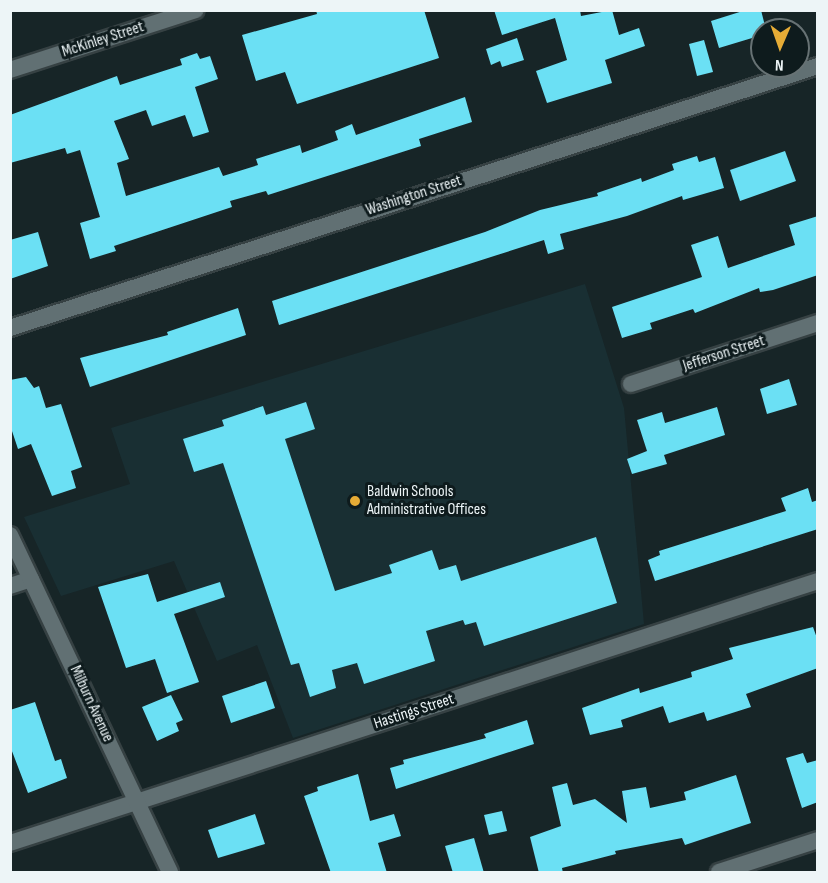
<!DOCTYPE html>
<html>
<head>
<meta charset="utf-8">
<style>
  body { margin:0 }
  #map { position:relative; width:828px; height:883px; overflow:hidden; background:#172527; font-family:"Sofia Sans Condensed",sans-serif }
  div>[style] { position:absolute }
  .built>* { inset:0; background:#192f33 }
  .building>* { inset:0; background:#6be0f4 }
  .roads { filter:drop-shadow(2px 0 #364143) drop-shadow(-2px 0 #364143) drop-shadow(0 2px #364143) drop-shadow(0 -2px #364143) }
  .minor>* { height:16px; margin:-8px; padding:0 8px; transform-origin:8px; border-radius:8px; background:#617073 }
  .secondary>* { height:16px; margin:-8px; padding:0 8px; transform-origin:8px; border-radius:8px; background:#617073 }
  .dots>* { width:16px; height:16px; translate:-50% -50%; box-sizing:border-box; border:3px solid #0e1b1d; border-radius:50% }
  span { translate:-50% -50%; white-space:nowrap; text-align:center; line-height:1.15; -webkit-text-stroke:6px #0e1b1d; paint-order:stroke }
  .street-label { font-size:16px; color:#edf5f7 }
  .poi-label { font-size:16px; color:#edf5f7 }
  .left { translate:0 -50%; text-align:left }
  .frame { position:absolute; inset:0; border:12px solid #edf5f7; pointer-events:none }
  .north { position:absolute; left:750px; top:18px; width:60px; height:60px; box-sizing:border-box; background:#0e1b1d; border:2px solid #677274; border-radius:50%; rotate:182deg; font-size:16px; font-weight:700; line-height:24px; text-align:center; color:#edf5f7 }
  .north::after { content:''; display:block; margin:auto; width:21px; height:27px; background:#e6ac36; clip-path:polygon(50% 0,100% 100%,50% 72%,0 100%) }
</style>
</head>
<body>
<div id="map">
  <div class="built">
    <div style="clip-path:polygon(585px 284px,624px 408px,644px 624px,293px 738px,257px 645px,217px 661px,174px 561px,61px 596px,24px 517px,130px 484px,111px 428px)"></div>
  </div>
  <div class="building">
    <div style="clip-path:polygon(316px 10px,424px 10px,439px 58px,297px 104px,285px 72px,256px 81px,242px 35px,317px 14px)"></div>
    <div style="clip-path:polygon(494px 10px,580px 10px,581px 16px,612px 10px,619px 35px,639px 28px,645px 46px,605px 60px,612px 83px,547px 103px,536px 71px,567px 60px,555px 18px,502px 35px)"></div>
    <div style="clip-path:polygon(746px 10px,761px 10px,766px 30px,762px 30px,762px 35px,719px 48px,711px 21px)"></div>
    <div style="clip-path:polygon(517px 38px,524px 60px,502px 67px,500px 61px,491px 65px,486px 49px)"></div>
    <div style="clip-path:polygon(704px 40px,713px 72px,697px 76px,689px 44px)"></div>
    <div style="clip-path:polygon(197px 53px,200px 59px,210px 56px,218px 79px,195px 87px,209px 132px,193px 137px,185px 115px,152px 126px,146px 110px,114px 121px,129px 159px,117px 163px,126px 196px,219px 167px,223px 176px,258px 165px,256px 159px,300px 145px,302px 153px,338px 140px,335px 131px,352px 124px,356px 135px,465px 97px,472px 122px,419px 139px,421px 146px,268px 195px,266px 191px,230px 201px,232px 207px,114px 246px,116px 251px,90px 259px,80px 223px,100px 217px,80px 150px,67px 154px,65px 148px,10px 163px,10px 115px,117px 76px,120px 85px,182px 65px,180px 59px)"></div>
    <div style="clip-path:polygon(785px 151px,796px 181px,740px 201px,730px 170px)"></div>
    <div style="clip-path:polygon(697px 156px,699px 162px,715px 157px,724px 188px,683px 200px,682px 196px,627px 216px,560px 234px,564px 249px,548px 254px,544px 240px,279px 325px,272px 301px,485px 232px,540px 210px,598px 196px,597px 193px,641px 178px,642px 182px,674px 170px,672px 164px)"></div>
    <div style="clip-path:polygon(818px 216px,818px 275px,773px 290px,760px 292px,759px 288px,695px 313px,693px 309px,650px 323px,652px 329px,622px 338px,612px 307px,702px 277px,691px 245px,718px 236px,728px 268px,795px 245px,789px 225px)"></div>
    <div style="clip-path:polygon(38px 232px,48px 266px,10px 279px,10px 240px)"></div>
    <div style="clip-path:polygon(238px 308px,246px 335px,90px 387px,80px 358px,168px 335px,167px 332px)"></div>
    <div style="clip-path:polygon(26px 377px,34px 388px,39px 386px,46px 408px,61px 404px,82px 467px,71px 471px,76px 488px,52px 496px,31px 444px,18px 449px,10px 425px,10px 380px)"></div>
    <div style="clip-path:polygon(789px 379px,797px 405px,767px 414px,760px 389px)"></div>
    <div style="clip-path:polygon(306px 402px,315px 429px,285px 439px,335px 591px,392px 573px,389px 565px,432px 550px,439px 570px,456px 565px,461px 581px,596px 537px,617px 603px,484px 646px,476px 622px,465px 625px,463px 620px,426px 631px,435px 661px,364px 684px,357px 663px,332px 670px,336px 688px,310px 697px,299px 663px,291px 665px,223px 463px,194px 472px,183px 439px,224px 426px,222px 420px,263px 406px,266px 415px)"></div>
    <div style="clip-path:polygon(717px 407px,725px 435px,664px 455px,667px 464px,632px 474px,627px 459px,647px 451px,637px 420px,662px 412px,665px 423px)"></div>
    <div style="clip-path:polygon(808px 488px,812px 502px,818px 500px,818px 529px,655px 581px,648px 560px,660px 555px,659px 551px,786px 511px,781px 498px)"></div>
    <div style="clip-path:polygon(148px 574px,157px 602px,220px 582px,225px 597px,174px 614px,199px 682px,167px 693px,155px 659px,126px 668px,98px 587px)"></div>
    <div style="clip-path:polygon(813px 627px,818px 641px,818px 668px,746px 694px,751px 707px,707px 721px,704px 712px,669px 723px,663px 706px,621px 720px,623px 727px,590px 735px,582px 708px,639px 688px,640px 693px,692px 677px,691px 672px,733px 659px,729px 648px)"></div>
    <div style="clip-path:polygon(266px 681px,275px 708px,231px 723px,222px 696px)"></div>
    <div style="clip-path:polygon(171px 695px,183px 720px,176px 723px,179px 731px,157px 741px,142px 707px)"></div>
    <div style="clip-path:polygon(35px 702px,55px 761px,61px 759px,67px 778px,28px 793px,10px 746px,10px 710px)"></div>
    <div style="clip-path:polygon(527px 720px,534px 744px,396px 789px,390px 768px,404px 764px,403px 760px,486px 738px,484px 734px)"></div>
    <div style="clip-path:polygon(803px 753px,807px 763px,818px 760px,818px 802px,802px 808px,786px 758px)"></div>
    <div style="clip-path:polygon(358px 774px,370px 821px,394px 814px,401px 836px,378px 843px,387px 873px,331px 873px,304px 796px,318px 791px,317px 787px)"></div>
    <div style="clip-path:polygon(736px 775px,751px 823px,685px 845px,682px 838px,615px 851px,616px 854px,562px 868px,563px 873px,539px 873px,530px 837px,561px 826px,552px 787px,567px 783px,573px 805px,595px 799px,627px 823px,622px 791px,646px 787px,650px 808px,686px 800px,684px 792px)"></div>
    <div style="clip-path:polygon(502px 811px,507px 831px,489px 835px,484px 815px)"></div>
    <div style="clip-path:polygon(255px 814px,265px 844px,218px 858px,208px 830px)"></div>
    <div style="clip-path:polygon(474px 838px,484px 873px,453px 873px,445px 846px)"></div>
  </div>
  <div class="roads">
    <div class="minor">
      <div style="left:10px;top:70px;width:195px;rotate:-17.9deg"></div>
      <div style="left:10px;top:328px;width:849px;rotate:-17.97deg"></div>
      <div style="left:631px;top:384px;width:197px;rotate:-18.1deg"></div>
      <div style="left:10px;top:586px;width:22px;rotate:-18deg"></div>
      <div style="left:10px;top:843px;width:849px;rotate:-17.97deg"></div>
      <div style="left:719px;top:872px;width:104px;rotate:-17.9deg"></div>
    </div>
    <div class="secondary">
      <div style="left:10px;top:535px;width:373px;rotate:64.6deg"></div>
    </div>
  </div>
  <div class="dots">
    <div style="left:355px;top:501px;background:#e6ac36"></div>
  </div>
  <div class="street-label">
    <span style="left:103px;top:40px;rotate:-18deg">McKinley Street</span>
    <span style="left:414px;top:196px;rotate:-18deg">Washington Street</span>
    <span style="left:724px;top:354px;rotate:-18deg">Jefferson Street</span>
    <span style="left:91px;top:704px;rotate:65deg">Milburn Avenue</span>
    <span style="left:414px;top:712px;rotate:-18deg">Hastings Street</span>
  </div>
  <div class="poi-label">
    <span class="left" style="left:367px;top:501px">Baldwin Schools<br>Administrative Offices</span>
  </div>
  <div class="frame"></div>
  <div class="north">N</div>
</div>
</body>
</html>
